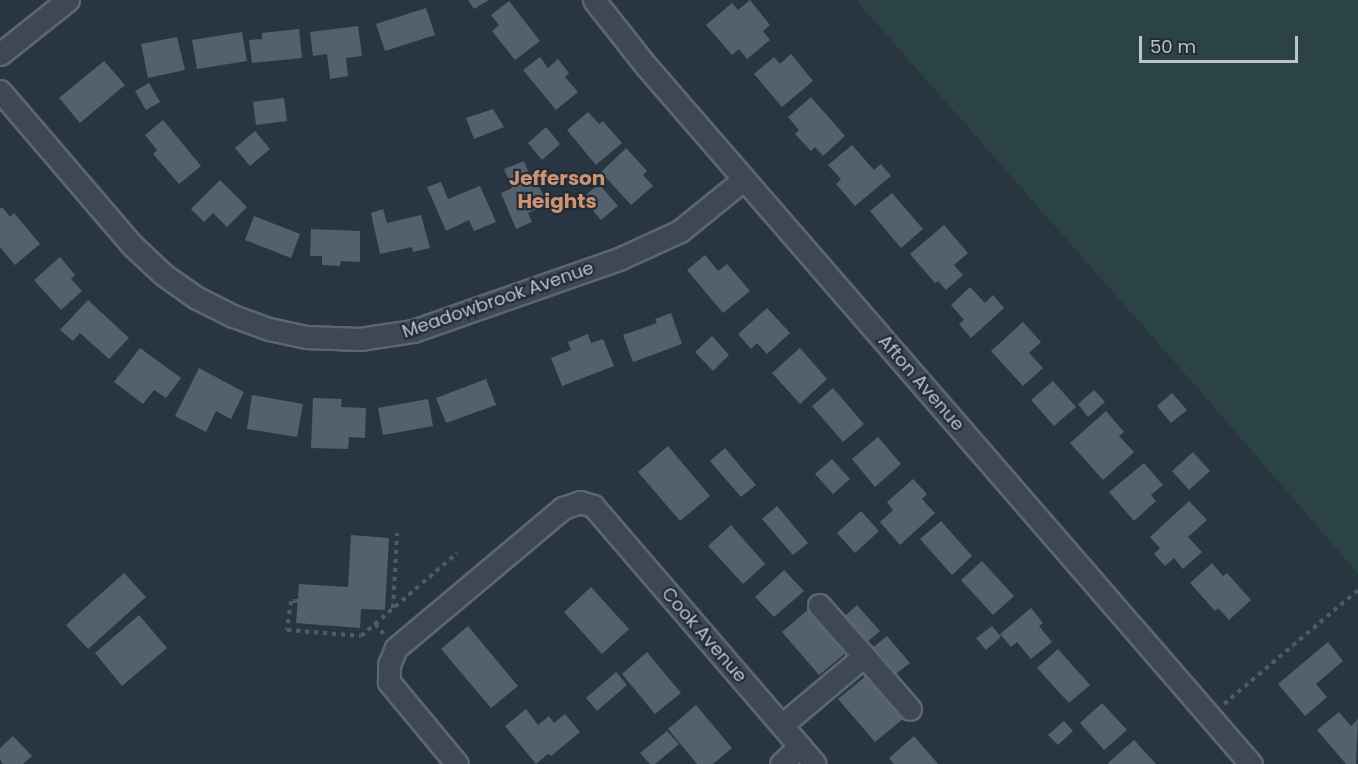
<!DOCTYPE html>
<html>
<head>
<meta charset="utf-8">
<style>
  body { margin:0 }
  #map { position:relative; width:1358px; height:764px; overflow:hidden; background:#293642; font-family:Poppins,sans-serif }
  div>[style] { position:absolute }
  .green>* { inset:0; background:#2b4343 }
  .building>* { inset:0; background:#53616d }
  .path>* { height:4px; margin-top:-2px; transform-origin:0; background:repeating-linear-gradient(90deg,#4a5f60 0 4.5px,transparent 0 9px) }
  .roads { filter:drop-shadow(2px 0 #5c666f) drop-shadow(-2px 0 #5c666f) drop-shadow(0 2px #5c666f) drop-shadow(0 -2px #5c666f) }
  .minor>* { height:21px; margin:-10.5px; padding:0 10.5px; transform-origin:10.5px; border-radius:10.5px; background:#3e4852 }
  span { translate:-50% -50%; white-space:nowrap; text-align:center; line-height:1.15; -webkit-text-stroke:4.5px #222d38; paint-order:stroke }
  .street-label { font-size:18px; color:#bbc3cc }
  .neighbourhood-label { font-size:20px; color:#d09372; font-weight:700 }
  .scale { position:absolute; left:1139px; top:36px; width:159px; height:27px; box-sizing:border-box; border:3px solid #bbc3cc; border-top:0; padding-left:8px; font-size:18px; line-height:21px; white-space:nowrap; color:#bbc3cc; -webkit-text-stroke:4px #222d38; paint-order:stroke }
</style>
</head>
<body>
<div id="map">
  <div class="green">
    <div style="clip-path:polygon(856px 0,1358px 0,1358px 574px,1215px 408px)"></div>
  </div>
  <div class="building">
    <div style="clip-path:polygon(468px 0,489px 0,474px 9px)"></div>
    <div style="clip-path:polygon(750px 0,770px 25px,763px 31px,770px 40px,747px 59px,739px 49px,732px 55px,706px 25px,732px 3px,738px 10px)"></div>
    <div style="clip-path:polygon(509px 1px,540px 41px,515px 60px,492px 31px,499px 25px,491px 15px)"></div>
    <div style="clip-path:polygon(426px 8px,435px 35px,385px 51px,376px 24px)"></div>
    <div style="clip-path:polygon(358px 26px,362px 56px,346px 58px,348px 76px,330px 79px,327px 54px,313px 56px,310px 32px)"></div>
    <div style="clip-path:polygon(299px 29px,302px 58px,252px 63px,249px 40px,262px 39px,262px 33px)"></div>
    <div style="clip-path:polygon(242px 32px,247px 61px,197px 69px,192px 40px)"></div>
    <div style="clip-path:polygon(177px 37px,185px 70px,148px 78px,141px 44px)"></div>
    <div style="clip-path:polygon(791px 54px,813px 81px,782px 107px,754px 74px,774px 57px,780px 64px)"></div>
    <div style="clip-path:polygon(540px 57px,548px 68px,558px 59px,569px 73px,565px 77px,578px 92px,556px 110px,523px 70px)"></div>
    <div style="clip-path:polygon(104px 61px,125px 85px,80px 123px,59px 98px)"></div>
    <div style="clip-path:polygon(149px 83px,160px 102px,146px 110px,135px 91px)"></div>
    <div style="clip-path:polygon(811px 97px,845px 136px,823px 156px,815px 147px,811px 151px,795px 134px,799px 130px,788px 117px)"></div>
    <div style="clip-path:polygon(284px 98px,287px 121px,256px 125px,253px 102px)"></div>
    <div style="clip-path:polygon(493px 109px,504px 127px,474px 139px,466px 118px)"></div>
    <div style="clip-path:polygon(588px 112px,599px 124px,603px 121px,622px 143px,596px 165px,567px 130px)"></div>
    <div style="clip-path:polygon(163px 120px,201px 166px,179px 184px,153px 154px,157px 150px,145px 135px)"></div>
    <div style="clip-path:polygon(546px 127px,560px 144px,542px 160px,528px 143px)"></div>
    <div style="clip-path:polygon(255px 131px,270px 149px,250px 166px,235px 148px)"></div>
    <div style="clip-path:polygon(852px 145px,874px 170px,881px 164px,891px 176px,855px 206px,836px 184px,841px 179px,828px 165px)"></div>
    <div style="clip-path:polygon(626px 148px,647px 171px,643px 175px,653px 186px,631px 205px,601px 172px)"></div>
    <div style="clip-path:polygon(524px 161px,533px 183px,537px 181px,547px 205px,528px 213px,532px 222px,516px 229px,501px 193px,512px 188px,504px 169px)"></div>
    <div style="clip-path:polygon(220px 180px,247px 207px,227px 227px,213px 213px,204px 222px,191px 209px)"></div>
    <div style="clip-path:polygon(441px 182px,448px 199px,480px 186px,496px 222px,474px 231px,469px 220px,446px 231px,427px 187px)"></div>
    <div style="clip-path:polygon(599px 184px,618px 206px,601px 220px,582px 198px)"></div>
    <div style="clip-path:polygon(892px 193px,923px 229px,901px 248px,870px 211px)"></div>
    <div style="clip-path:polygon(2px 207px,10px 217px,14px 213px,40px 244px,15px 265px,0 247px,0 209px)"></div>
    <div style="clip-path:polygon(383px 209px,387px 223px,421px 215px,430px 248px,413px 252px,412px 247px,380px 254px,371px 213px)"></div>
    <div style="clip-path:polygon(254px 216px,300px 234px,291px 258px,245px 240px)"></div>
    <div style="clip-path:polygon(944px 225px,968px 253px,954px 265px,963px 275px,946px 290px,938px 281px,935px 283px,910px 254px)"></div>
    <div style="clip-path:polygon(311px 229px,360px 231px,360px 262px,341px 261px,340px 266px,322px 265px,322px 256px,310px 256px)"></div>
    <div style="clip-path:polygon(705px 255px,718px 271px,727px 264px,750px 291px,723px 313px,687px 270px)"></div>
    <div style="clip-path:polygon(60px 257px,75px 275px,71px 279px,82px 291px,61px 310px,34px 280px)"></div>
    <div style="clip-path:polygon(970px 287px,985px 303px,993px 295px,1004px 308px,971px 338px,959px 324px,964px 320px,951px 305px)"></div>
    <div style="clip-path:polygon(88px 300px,129px 338px,109px 359px,80px 333px,73px 341px,60px 330px)"></div>
    <div style="clip-path:polygon(767px 308px,790px 333px,767px 354px,757px 343px,751px 349px,738px 334px)"></div>
    <div style="clip-path:polygon(671px 313px,682px 344px,633px 362px,623px 335px,657px 323px,655px 319px)"></div>
    <div style="clip-path:polygon(1023px 322px,1041px 342px,1029px 353px,1043px 368px,1023px 386px,991px 351px)"></div>
    <div style="clip-path:polygon(588px 334px,591px 343px,603px 339px,614px 366px,562px 386px,551px 358px,571px 350px,568px 342px)"></div>
    <div style="clip-path:polygon(712px 336px,729px 355px,713px 371px,695px 352px)"></div>
    <div style="clip-path:polygon(140px 348px,181px 378px,166px 398px,154px 390px,143px 404px,114px 382px)"></div>
    <div style="clip-path:polygon(800px 348px,827px 379px,800px 404px,772px 373px)"></div>
    <div style="clip-path:polygon(199px 368px,244px 392px,231px 419px,216px 411px,206px 432px,175px 416px)"></div>
    <div style="clip-path:polygon(486px 379px,496px 405px,446px 423px,436px 398px)"></div>
    <div style="clip-path:polygon(1053px 381px,1076px 407px,1054px 426px,1031px 400px)"></div>
    <div style="clip-path:polygon(833px 388px,864px 424px,843px 442px,812px 406px)"></div>
    <div style="clip-path:polygon(1094px 390px,1105px 402px,1088px 417px,1078px 404px)"></div>
    <div style="clip-path:polygon(1172px 393px,1187px 410px,1171px 423px,1157px 406px)"></div>
    <div style="clip-path:polygon(252px 395px,303px 404px,297px 437px,247px 429px)"></div>
    <div style="clip-path:polygon(313px 398px,342px 399px,341px 407px,366px 408px,365px 438px,349px 437px,348px 449px,311px 448px)"></div>
    <div style="clip-path:polygon(428px 399px,433px 426px,383px 435px,378px 408px)"></div>
    <div style="clip-path:polygon(1106px 411px,1124px 432px,1119px 436px,1134px 452px,1103px 480px,1070px 443px)"></div>
    <div style="clip-path:polygon(878px 437px,901px 464px,875px 487px,852px 459px)"></div>
    <div style="clip-path:polygon(668px 446px,710px 496px,680px 521px,638px 472px)"></div>
    <div style="clip-path:polygon(725px 448px,756px 485px,741px 497px,710px 461px)"></div>
    <div style="clip-path:polygon(1193px 452px,1210px 471px,1189px 490px,1172px 471px)"></div>
    <div style="clip-path:polygon(832px 459px,850px 479px,833px 494px,815px 474px)"></div>
    <div style="clip-path:polygon(1144px 463px,1163px 485px,1151px 495px,1156px 501px,1134px 521px,1109px 492px)"></div>
    <div style="clip-path:polygon(913px 479px,927px 494px,922px 499px,935px 513px,900px 545px,880px 522px,893px 510px,887px 502px)"></div>
    <div style="clip-path:polygon(1189px 501px,1207px 520px,1188px 537px,1202px 552px,1183px 569px,1174px 558px,1165px 566px,1154px 554px,1160px 548px,1150px 537px)"></div>
    <div style="clip-path:polygon(777px 506px,808px 543px,793px 555px,762px 519px)"></div>
    <div style="clip-path:polygon(861px 511px,879px 531px,855px 553px,837px 533px)"></div>
    <div style="clip-path:polygon(941px 521px,972px 556px,952px 575px,920px 539px)"></div>
    <div style="clip-path:polygon(731px 525px,765px 564px,743px 584px,708px 546px)"></div>
    <div style="clip-path:polygon(351px 535px,389px 538px,385px 610px,361px 609px,360px 628px,296px 623px,299px 584px,348px 587px)"></div>
    <div style="clip-path:polygon(982px 561px,1014px 596px,993px 615px,961px 580px)"></div>
    <div style="clip-path:polygon(1212px 563px,1223px 576px,1227px 573px,1251px 600px,1229px 620px,1218px 608px,1215px 611px,1190px 583px)"></div>
    <div style="clip-path:polygon(784px 570px,804px 591px,774px 617px,755px 597px)"></div>
    <div style="clip-path:polygon(124px 573px,146px 597px,88px 649px,66px 625px)"></div>
    <div style="clip-path:polygon(591px 587px,629px 629px,602px 654px,564px 612px)"></div>
    <div style="clip-path:polygon(857px 605px,880px 631px,866px 643px,844px 617px)"></div>
    <div style="clip-path:polygon(810px 608px,847px 652px,819px 675px,782px 632px)"></div>
    <div style="clip-path:polygon(1031px 608px,1043px 623px,1039px 626px,1052px 642px,1031px 659px,1017px 642px,1011px 647px,1000px 634px)"></div>
    <div style="clip-path:polygon(139px 615px,167px 648px,122px 686px,95px 653px)"></div>
    <div style="clip-path:polygon(468px 626px,518px 686px,491px 708px,441px 649px)"></div>
    <div style="clip-path:polygon(992px 626px,1001px 637px,986px 650px,976px 638px)"></div>
    <div style="clip-path:polygon(887px 636px,910px 663px,893px 676px,871px 649px)"></div>
    <div style="clip-path:polygon(1328px 642px,1343px 661px,1316px 684px,1327px 697px,1305px 716px,1278px 684px)"></div>
    <div style="clip-path:polygon(1058px 649px,1090px 685px,1069px 703px,1037px 668px)"></div>
    <div style="clip-path:polygon(647px 652px,681px 693px,655px 714px,622px 674px)"></div>
    <div style="clip-path:polygon(616px 672px,627px 685px,597px 711px,586px 698px)"></div>
    <div style="clip-path:polygon(867px 675px,903px 719px,875px 742px,838px 699px)"></div>
    <div style="clip-path:polygon(1102px 703px,1127px 730px,1104px 750px,1080px 723px)"></div>
    <div style="clip-path:polygon(696px 705px,732px 748px,713px 764px,697px 764px,668px 729px)"></div>
    <div style="clip-path:polygon(526px 709px,538px 725px,549px 716px,554px 723px,565px 714px,580px 732px,551px 756px,548px 754px,536px 764px,505px 726px)"></div>
    <div style="clip-path:polygon(1339px 712px,1351px 726px,1358px 719px,1356px 764px,1346px 764px,1317px 730px)"></div>
    <div style="clip-path:polygon(1064px 721px,1073px 731px,1058px 745px,1048px 735px)"></div>
    <div style="clip-path:polygon(667px 731px,679px 744px,655px 764px,650px 764px,640px 753px)"></div>
    <div style="clip-path:polygon(13px 736px,32px 756px,23px 764px,3px 764px,0 760px,0 748px)"></div>
    <div style="clip-path:polygon(914px 736px,938px 764px,894px 764px,889px 758px)"></div>
    <div style="clip-path:polygon(1134px 740px,1156px 764px,1109px 764px,1108px 763px)"></div>
  </div>
  <div class="path">
    <div style="left:298px;top:601px;width:7px;rotate:180deg"></div>
    <div style="left:291px;top:601px;width:29px;rotate:98deg"></div>
    <div style="left:287px;top:630px;width:74px;rotate:4.6deg"></div>
    <div style="left:361px;top:636px;width:127px;rotate:-40.8deg"></div>
    <div style="left:393px;top:608px;width:75px;rotate:-86.9deg"></div>
    <div style="left:375px;top:624px;width:13px;rotate:48deg"></div>
    <div style="left:1224px;top:704px;width:176px;rotate:-40.4deg"></div>
  </div>
  <div class="roads">
    <div class="minor">
      <div style="left:594px;top:0;width:85px;rotate:51.7deg"></div>
      <div style="left:647px;top:67px;width:922px;rotate:49.09deg"></div>
      <div style="left:0;top:54px;width:87px;rotate:-38.5deg"></div>
      <div style="left:0;top:91px;width:204px;rotate:49.4deg"></div>
      <div style="left:133px;top:246px;width:42px;rotate:43.1deg"></div>
      <div style="left:164px;top:275px;width:38px;rotate:35deg"></div>
      <div style="left:195px;top:297px;width:42px;rotate:26.6deg"></div>
      <div style="left:233px;top:316px;width:38px;rotate:20deg"></div>
      <div style="left:269px;top:329px;width:38px;rotate:12deg"></div>
      <div style="left:306px;top:337px;width:54px;rotate:2.1deg"></div>
      <div style="left:360px;top:339px;width:54px;rotate:-8.6deg"></div>
      <div style="left:413px;top:331px;width:220px;rotate:-19.3deg"></div>
      <div style="left:621px;top:258px;width:65px;rotate:-24.6deg"></div>
      <div style="left:680px;top:231px;width:82px;rotate:-39.1deg"></div>
      <div style="left:819px;top:605px;width:68px;rotate:48.6deg"></div>
      <div style="left:782px;top:725px;width:107px;rotate:-40.1deg"></div>
      <div style="left:864px;top:656px;width:70px;rotate:49deg"></div>
      <div style="left:457px;top:764px;width:107px;rotate:-129.7deg"></div>
      <div style="left:389px;top:682px;width:17px;rotate:-90deg"></div>
      <div style="left:389px;top:665px;width:18px;rotate:-68deg"></div>
      <div style="left:396px;top:648px;width:218px;rotate:-40deg"></div>
      <div style="left:563px;top:508px;width:18px;rotate:-19deg"></div>
      <div style="left:580px;top:502px;width:14px;rotate:17deg"></div>
      <div style="left:593px;top:506px;width:340px;rotate:49.3deg"></div>
      <div style="left:781px;top:764px;width:26px;rotate:-43deg"></div>
    </div>
  </div>
  <div class="street-label">
    <span style="left:498px;top:300px;rotate:-19deg">Meadowbrook Avenue</span>
    <span style="left:921px;top:383px;rotate:49deg">Afton Avenue</span>
    <span style="left:704px;top:635px;rotate:49deg">Cook Avenue</span>
  </div>
  <div class="neighbourhood-label">
    <span style="left:557px;top:190px">Jefferson<br>Heights</span>
  </div>
  <div class="scale">50 m</div>
</div>
</body>
</html>
